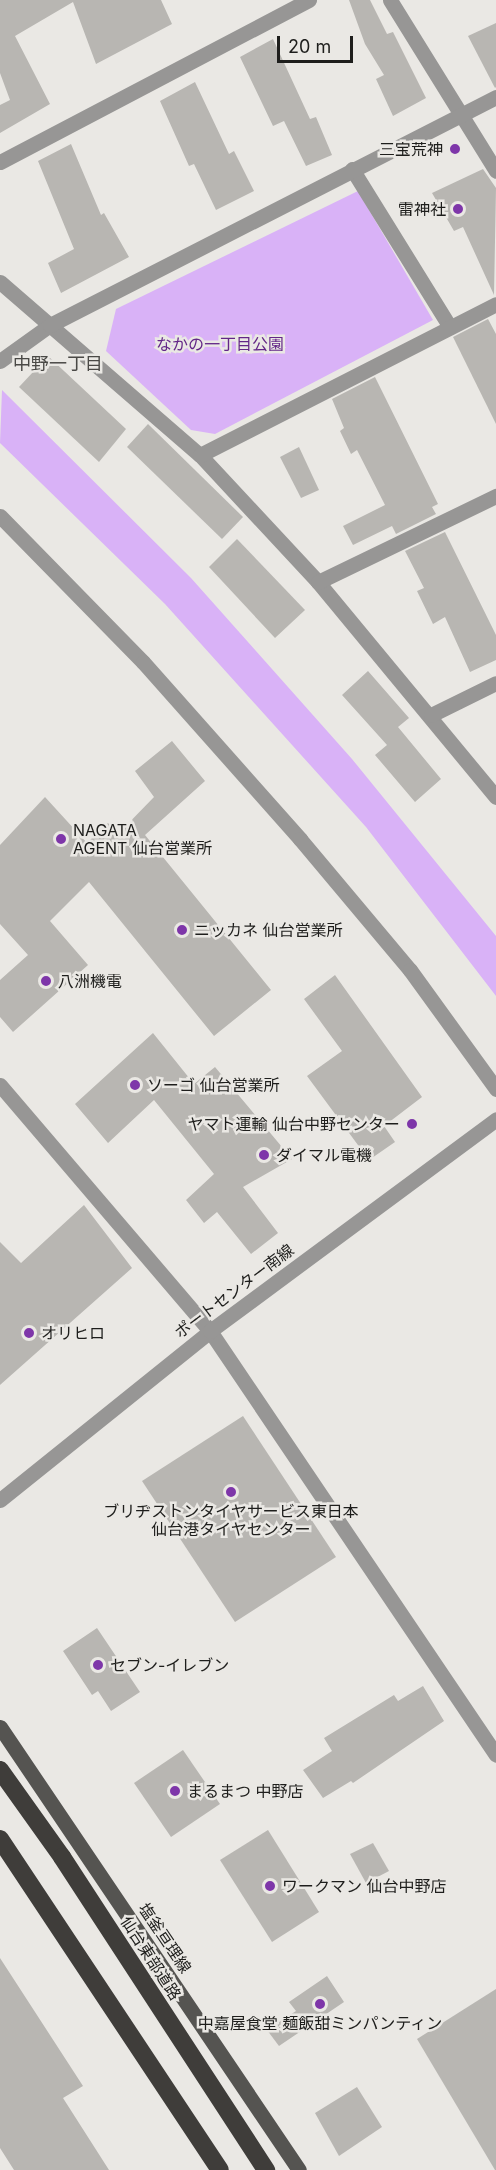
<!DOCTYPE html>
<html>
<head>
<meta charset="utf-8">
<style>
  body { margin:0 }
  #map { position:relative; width:496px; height:2170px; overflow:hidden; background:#eae8e4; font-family:Inter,"Noto Sans JP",sans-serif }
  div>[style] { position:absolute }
  .green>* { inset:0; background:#d9b2f7 }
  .building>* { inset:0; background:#b8b6b2 }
  .minor>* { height:15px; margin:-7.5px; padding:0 7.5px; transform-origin:7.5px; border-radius:7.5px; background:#979695 }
  .major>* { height:15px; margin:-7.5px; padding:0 7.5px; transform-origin:7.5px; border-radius:7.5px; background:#555451 }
  .highway>* { height:18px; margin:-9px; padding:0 9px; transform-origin:9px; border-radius:9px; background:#3f3d3a }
  .dots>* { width:16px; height:16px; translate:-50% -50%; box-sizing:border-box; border:3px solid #eae8e4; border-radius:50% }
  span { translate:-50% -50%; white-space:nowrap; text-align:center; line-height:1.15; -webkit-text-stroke:5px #eae8e4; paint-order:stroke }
  .poi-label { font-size:16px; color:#1e1e1c }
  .right { translate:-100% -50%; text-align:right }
  .left { translate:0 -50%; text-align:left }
  .park-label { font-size:16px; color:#632687 }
  .street-label { font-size:16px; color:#1e1e1c }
  .neighbourhood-label { font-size:18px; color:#4a4946 }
  .scale { position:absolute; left:277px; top:36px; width:76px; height:27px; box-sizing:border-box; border:3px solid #1e1e1c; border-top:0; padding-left:8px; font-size:18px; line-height:21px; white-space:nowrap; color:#1e1e1c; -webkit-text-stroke:4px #eae8e4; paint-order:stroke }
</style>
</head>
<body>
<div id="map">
  <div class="green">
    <div style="clip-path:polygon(358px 191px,433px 320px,215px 434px,191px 430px,106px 351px,116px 309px)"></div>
    <div style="clip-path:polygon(2px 390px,191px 578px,352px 759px,496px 936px,496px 996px,366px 827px,165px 604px,0 443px)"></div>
  </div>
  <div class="building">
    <div style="clip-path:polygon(0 0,161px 0,172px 24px,96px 64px,73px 2px,15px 36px,50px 104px,0 133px,0 105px,10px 100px,0 73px)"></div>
    <div style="clip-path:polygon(349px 0,370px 0,387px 34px,393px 32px,426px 98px,393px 116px,376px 79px,384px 75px,365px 44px)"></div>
    <div style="clip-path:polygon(496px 23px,496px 87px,495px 88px,468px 36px)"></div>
    <div style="clip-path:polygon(273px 39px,310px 119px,316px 117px,332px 155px,306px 166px,284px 121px,273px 126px,240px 57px)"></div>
    <div style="clip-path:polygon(195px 82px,229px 154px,234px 151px,254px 191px,216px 210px,194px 164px,189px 166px,160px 101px)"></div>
    <div style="clip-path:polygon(71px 144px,101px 215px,104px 213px,129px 257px,61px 293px,48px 263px,74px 249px,38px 161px)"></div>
    <div style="clip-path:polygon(483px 169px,496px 188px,494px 295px,463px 227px,454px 231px,432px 193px)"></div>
    <div style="clip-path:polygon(488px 319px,496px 334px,496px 424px,453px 337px)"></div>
    <div style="clip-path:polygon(48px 356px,126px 429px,99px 462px,19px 387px)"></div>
    <div style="clip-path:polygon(375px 377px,438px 504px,432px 507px,436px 514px,396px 534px,392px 526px,353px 545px,343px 526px,385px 505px,357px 450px,351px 454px,340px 431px,344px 428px,332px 399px)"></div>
    <div style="clip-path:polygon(148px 424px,243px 517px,222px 539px,127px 447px)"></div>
    <div style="clip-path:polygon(299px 447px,319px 490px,301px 498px,280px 457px)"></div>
    <div style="clip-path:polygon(445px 532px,496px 635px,496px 660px,470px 672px,445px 617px,433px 624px,417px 591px,424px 588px,405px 551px)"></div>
    <div style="clip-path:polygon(237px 539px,305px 610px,275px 638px,209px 567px)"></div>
    <div style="clip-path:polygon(368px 671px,409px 718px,398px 727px,441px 779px,415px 802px,375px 755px,387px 745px,342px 695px)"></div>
    <div style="clip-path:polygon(172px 741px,205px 781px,145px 835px,271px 990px,214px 1036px,89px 882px,50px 921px,88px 965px,13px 1032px,0 1017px,0 980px,28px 955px,0 924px,0 845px,45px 797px,87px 843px,108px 823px,118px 834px,154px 797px,135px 771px)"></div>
    <div style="clip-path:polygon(335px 975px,422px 1097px,384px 1126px,395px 1142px,369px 1160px,307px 1076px,342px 1051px,304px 999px)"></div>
    <div style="clip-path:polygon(153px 1033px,194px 1084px,215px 1067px,292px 1159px,243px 1187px,278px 1233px,251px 1254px,217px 1212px,204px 1223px,186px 1200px,214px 1174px,154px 1100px,108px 1143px,75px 1104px)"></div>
    <div style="clip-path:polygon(84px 1205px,132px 1268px,0 1385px,0 1242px,21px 1263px)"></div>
    <div style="clip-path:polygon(243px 1416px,336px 1557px,235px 1622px,142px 1481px)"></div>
    <div style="clip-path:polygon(97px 1628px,140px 1692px,111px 1711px,98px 1691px,92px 1695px,63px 1651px)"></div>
    <div style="clip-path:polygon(423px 1686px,444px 1721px,353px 1783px,351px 1781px,323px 1798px,303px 1770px,332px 1751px,324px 1738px,394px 1695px,398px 1701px)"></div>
    <div style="clip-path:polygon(183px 1750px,220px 1804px,171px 1837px,134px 1783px)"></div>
    <div style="clip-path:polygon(268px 1830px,319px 1912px,272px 1942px,220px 1860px)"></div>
    <div style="clip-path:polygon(373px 1843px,389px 1871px,366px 1883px,350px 1854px)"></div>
    <div style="clip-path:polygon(0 1958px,83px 2086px,63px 2098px,109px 2170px,14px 2170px,0 2148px)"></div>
    <div style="clip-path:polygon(327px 1976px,344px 2002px,279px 2046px,267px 2030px,296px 2011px,289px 2002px)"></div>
    <div style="clip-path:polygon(496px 1989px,496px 2170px,495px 2170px,417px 2039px)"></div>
    <div style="clip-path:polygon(357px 2087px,382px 2127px,339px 2156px,315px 2113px)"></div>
  </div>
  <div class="minor">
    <div style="left:390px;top:0;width:201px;rotate:58.2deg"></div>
    <div style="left:0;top:162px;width:349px;rotate:-27.7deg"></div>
    <div style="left:352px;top:169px;width:186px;rotate:58.2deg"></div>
    <div style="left:0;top:282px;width:264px;rotate:40.9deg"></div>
    <div style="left:200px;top:455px;width:173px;rotate:47.1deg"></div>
    <div style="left:318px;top:582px;width:279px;rotate:50.4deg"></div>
    <div style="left:0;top:361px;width:62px;rotate:-35.8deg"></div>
    <div style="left:50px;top:325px;width:501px;rotate:-27.08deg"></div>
    <div style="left:200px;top:455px;width:332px;rotate:-27deg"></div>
    <div style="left:0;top:516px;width:204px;rotate:45.6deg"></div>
    <div style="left:143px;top:662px;width:237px;rotate:48.4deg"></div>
    <div style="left:300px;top:839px;width:171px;rotate:50deg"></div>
    <div style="left:410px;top:970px;width:147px;rotate:54.1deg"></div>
    <div style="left:318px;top:582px;width:198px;rotate:-25.8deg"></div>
    <div style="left:431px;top:715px;width:72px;rotate:-26.2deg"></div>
    <div style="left:0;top:1085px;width:323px;rotate:49.5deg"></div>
    <div style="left:210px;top:1331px;width:511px;rotate:56deg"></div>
    <div style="left:0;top:1500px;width:270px;rotate:-38.8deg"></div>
    <div style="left:210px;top:1331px;width:356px;rotate:-36.5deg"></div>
  </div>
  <div class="major">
    <div style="left:0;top:1727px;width:534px;rotate:55.98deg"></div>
  </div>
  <div class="highway">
    <div style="left:0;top:1770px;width:107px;rotate:54.5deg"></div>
    <div style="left:62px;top:1857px;width:374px;rotate:56.9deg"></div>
    <div style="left:0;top:1839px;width:397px;rotate:56.4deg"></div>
  </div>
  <div class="dots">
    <div style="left:455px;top:149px;background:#7e36a9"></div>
    <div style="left:458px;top:209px;background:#7e36a9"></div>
    <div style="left:61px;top:839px;background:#7e36a9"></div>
    <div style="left:182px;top:930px;background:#7e36a9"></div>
    <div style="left:46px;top:981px;background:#7e36a9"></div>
    <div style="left:135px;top:1085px;background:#7e36a9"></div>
    <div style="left:412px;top:1124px;background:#7e36a9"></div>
    <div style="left:264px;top:1155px;background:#7e36a9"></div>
    <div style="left:29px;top:1333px;background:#7e36a9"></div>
    <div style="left:231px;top:1492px;background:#7e36a9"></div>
    <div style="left:98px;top:1665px;background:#7e36a9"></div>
    <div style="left:175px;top:1791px;background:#7e36a9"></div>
    <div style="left:270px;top:1886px;background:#7e36a9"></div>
    <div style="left:320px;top:2004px;background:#7e36a9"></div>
  </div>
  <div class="poi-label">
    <span class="right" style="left:443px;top:149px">三宝荒神</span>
    <span class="right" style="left:446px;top:209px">雷神社</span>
    <span class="left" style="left:73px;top:839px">NAGATA<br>AGENT 仙台営業所</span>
    <span class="left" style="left:194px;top:930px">ニッカネ 仙台営業所</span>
    <span class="left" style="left:58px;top:981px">八洲機電</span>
    <span class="left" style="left:147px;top:1085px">ソーゴ 仙台営業所</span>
    <span class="right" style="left:400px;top:1124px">ヤマト運輸 仙台中野センター</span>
    <span class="left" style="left:276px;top:1155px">ダイマル電機</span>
    <span class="left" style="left:41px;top:1333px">オリヒロ</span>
    <span style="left:231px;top:1520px">ブリヂストンタイヤサービス東日本<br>仙台港タイヤセンター</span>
    <span class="left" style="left:110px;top:1665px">セブン-イレブン</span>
    <span class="left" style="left:187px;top:1791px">まるまつ 中野店</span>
    <span class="left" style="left:282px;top:1886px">ワークマン 仙台中野店</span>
    <span style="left:320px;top:2023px">中嘉屋食堂 麺飯甜ミンパンティン</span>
  </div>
  <div class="park-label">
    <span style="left:220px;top:344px">なかの一丁目公園</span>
  </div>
  <div class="street-label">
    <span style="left:234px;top:1291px;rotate:-37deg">ポートセンター南線</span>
    <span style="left:165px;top:1938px;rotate:56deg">塩釜亘理線</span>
    <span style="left:151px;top:1958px;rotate:57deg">仙台東部道路</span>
  </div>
  <div class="neighbourhood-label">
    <span style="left:58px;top:364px">中野一丁目</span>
  </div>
  <div class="scale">20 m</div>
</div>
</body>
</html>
